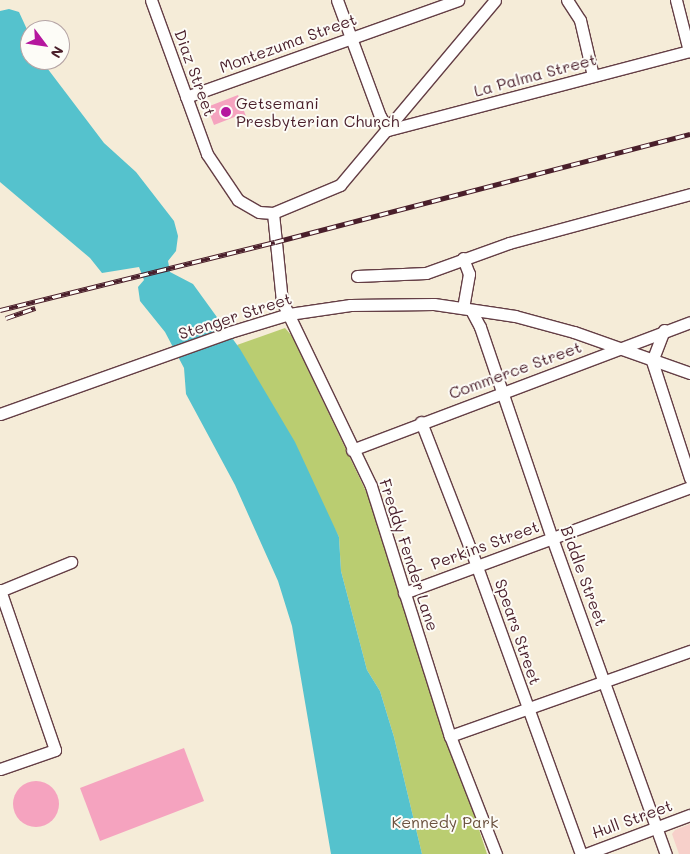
<!DOCTYPE html>
<html>
<head>
<meta charset="utf-8">
<style>
  body { margin:0 }
  #map { position:relative; width:690px; height:854px; overflow:hidden; background:#f5ecd8; font-family:Mali,sans-serif }
  div>[style] { position:absolute }
  .built>* { inset:0; background:#f7d0ca }
  .green>* { inset:0; background:#bacd71 }
  .water>* { inset:0; background:#55c2cd }
  .building>* { inset:0; background:#f5a3bf }
  .round { border-radius:50% }
  .roads { filter:drop-shadow(1px 0 #643e45) drop-shadow(-1px 0 #643e45) drop-shadow(0 1px #643e45) drop-shadow(0 -1px #643e45) }
  .minor>* { height:11px; margin:-5.5px; padding:0 5.5px; transform-origin:5.5px; border-radius:5.5px; background:#fff }
  .rail>* { height:5px; margin-top:-2.5px; transform-origin:0; background:repeating-linear-gradient(90deg,#fdfcf7 0 9px,#4a1f2b 0 18px); box-sizing:border-box; border-block:1px solid #4a1f2b }
  .dots>* { width:14px; height:14px; translate:-50% -50%; box-sizing:border-box; border:2px solid #fdfcf7; border-radius:50% }
  span { translate:-50% -50%; white-space:nowrap; text-align:center; line-height:1.15; -webkit-text-stroke:4px #fdfcf7; paint-order:stroke }
  .street-label { font-size:16px; color:#4a1f2b }
  .poi-label { font-size:16px; color:#4a1f2b }
  .left { translate:0 -50%; text-align:left }
  .park-label { font-size:16px; color:#6c5340 }
  .north { position:absolute; left:20px; top:20px; width:50px; height:50px; box-sizing:border-box; background:#fdfcf7; border:1px solid #b5a4a5; border-radius:50%; rotate:121deg; font-size:14px; font-weight:700; line-height:20px; text-align:center; color:#4a1f2b }
  .north::after { content:''; display:block; margin:auto; width:18px; height:22px; background:#b5179e; clip-path:polygon(50% 0,100% 100%,50% 72%,0 100%) }
</style>
</head>
<body>
<div id="map">
  <div class="built">
    <div style="clip-path:polygon(690px 824px,690px 854px,679px 854px,672px 834px,675px 830px)"></div>
  </div>
  <div class="green">
    <div style="clip-path:polygon(285px 328px,292px 336px,373px 506px,487px 854px,422px 854px,394px 737px,380px 691px,367px 670px,341px 571px,339px 537px,237px 345px)"></div>
  </div>
  <div class="water">
    <div style="clip-path:polygon(9px 9px,19px 12px,30px 36px,30px 60px,41px 60px,104px 143px,136px 172px,174px 221px,178px 236px,176px 251px,168px 261px,170px 272px,193px 284px,240px 349px,295px 442px,339px 537px,341px 571px,367px 670px,380px 691px,394px 737px,422px 854px,331px 854px,292px 626px,278px 581px,235px 485px,186px 394px,184px 368px,165px 332px,140px 301px,138px 287px,144px 280px,139px 267px,102px 273px,90px 258px,0 182px,0 11px)"></div>
  </div>
  <div class="building">
    <div style="clip-path:polygon(238px 95px,247px 119px,239px 122px,237px 116px,214px 125px,207px 107px)"></div>
    <div style="clip-path:polygon(184px 748px,204px 801px,100px 841px,80px 788px)"></div>
    <div class="round" style="left:13px;top:781px;width:46px;height:46px"></div>
  </div>
  <div class="roads">
    <div class="minor">
      <div style="left:151px;top:0;width:164px;rotate:70deg"></div>
      <div style="left:207px;top:154px;width:55px;rotate:56deg"></div>
      <div style="left:238px;top:200px;width:24px;rotate:30deg"></div>
      <div style="left:259px;top:212px;width:14px;rotate:4deg"></div>
      <div style="left:273px;top:213px;width:73px;rotate:-22.7deg"></div>
      <div style="left:340px;top:185px;width:241px;rotate:-50deg"></div>
      <div style="left:337px;top:0;width:124px;rotate:69.7deg"></div>
      <div style="left:380px;top:116px;width:16px;rotate:60deg"></div>
      <div style="left:567px;top:0;width:24px;rotate:57deg"></div>
      <div style="left:580px;top:20px;width:57px;rotate:76.9deg"></div>
      <div style="left:676px;top:0;width:53px;rotate:75.7deg"></div>
      <div style="left:186px;top:97px;width:289px;rotate:-19.6deg"></div>
      <div style="left:388px;top:130px;width:312px;rotate:-14.7deg"></div>
      <div style="left:273px;top:213px;width:88px;rotate:84.2deg"></div>
      <div style="left:282px;top:301px;width:205px;rotate:64.3deg"></div>
      <div style="left:371px;top:486px;width:262px;rotate:72.5deg"></div>
      <div style="left:450px;top:736px;width:127px;rotate:68.7deg"></div>
      <div style="left:357px;top:276px;width:69px;rotate:-2.5deg"></div>
      <div style="left:426px;top:273px;width:88px;rotate:-19.9deg"></div>
      <div style="left:509px;top:243px;width:188px;rotate:-15.1deg"></div>
      <div style="left:463px;top:308px;width:35px;rotate:-80deg"></div>
      <div style="left:469px;top:274px;width:17px;rotate:-111deg"></div>
      <div style="left:471px;top:310px;width:19px;rotate:62deg"></div>
      <div style="left:480px;top:327px;width:223px;rotate:71.2deg"></div>
      <div style="left:552px;top:538px;width:336px;rotate:70.2deg"></div>
      <div style="left:664px;top:330px;width:33px;rotate:111deg"></div>
      <div style="left:652px;top:361px;width:123px;rotate:72deg"></div>
      <div style="left:0;top:414px;width:244px;rotate:-19.6deg"></div>
      <div style="left:230px;top:332px;width:62px;rotate:-17deg"></div>
      <div style="left:289px;top:314px;width:62px;rotate:-8.4deg"></div>
      <div style="left:350px;top:305px;width:84px;rotate:-0.7deg"></div>
      <div style="left:434px;top:304px;width:82px;rotate:8.4deg"></div>
      <div style="left:515px;top:316px;width:61px;rotate:15.2deg"></div>
      <div style="left:574px;top:332px;width:123px;rotate:19.5deg"></div>
      <div style="left:421px;top:422px;width:152px;rotate:68.8deg"></div>
      <div style="left:476px;top:564px;width:308px;rotate:70.1deg"></div>
      <div style="left:352px;top:450px;width:361px;rotate:-20.7deg"></div>
      <div style="left:0;top:590px;width:169px;rotate:71deg"></div>
      <div style="left:55px;top:750px;width:58px;rotate:160.9deg"></div>
      <div style="left:0;top:591px;width:77px;rotate:-22.2deg"></div>
      <div style="left:404px;top:593px;width:305px;rotate:-20.3deg"></div>
      <div style="left:450px;top:736px;width:255px;rotate:-19.5deg"></div>
      <div style="left:586px;top:854px;width:111px;rotate:-20.6deg"></div>
    </div>
  </div>
  <div class="rail">
    <div style="left:0;top:310px;width:283px;rotate:-13.9deg"></div>
    <div style="left:275px;top:242px;width:429px;rotate:-14.6deg"></div>
    <div style="left:6px;top:318px;width:31px;rotate:-19deg"></div>
  </div>
  <div class="dots">
    <div style="left:226px;top:112px;background:#b5179e"></div>
  </div>
  <div class="street-label">
    <span style="left:288px;top:43px;rotate:-20deg">Montezuma Street</span>
    <span style="left:195px;top:73px;rotate:70deg">Diaz Street</span>
    <span style="left:535px;top:75px;rotate:-15deg">La Palma Street</span>
    <span style="left:235px;top:316px;rotate:-18deg">Stenger Street</span>
    <span style="left:515px;top:370px;rotate:-20deg">Commerce Street</span>
    <span style="left:485px;top:545px;rotate:-20deg">Perkins Street</span>
    <span style="left:409px;top:555px;rotate:72deg">Freddy Fender Lane</span>
    <span style="left:584px;top:576px;rotate:70deg">Biddle Street</span>
    <span style="left:518px;top:632px;rotate:71deg">Spears Street</span>
    <span style="left:632px;top:819px;rotate:-20deg">Hull Street</span>
  </div>
  <div class="poi-label">
    <span class="left" style="left:236px;top:112px">Getsemani<br>Presbyterian Church</span>
  </div>
  <div class="park-label">
    <span style="left:445px;top:822px">Kennedy Park</span>
  </div>
  <div class="north">N</div>
</div>
</body>
</html>
